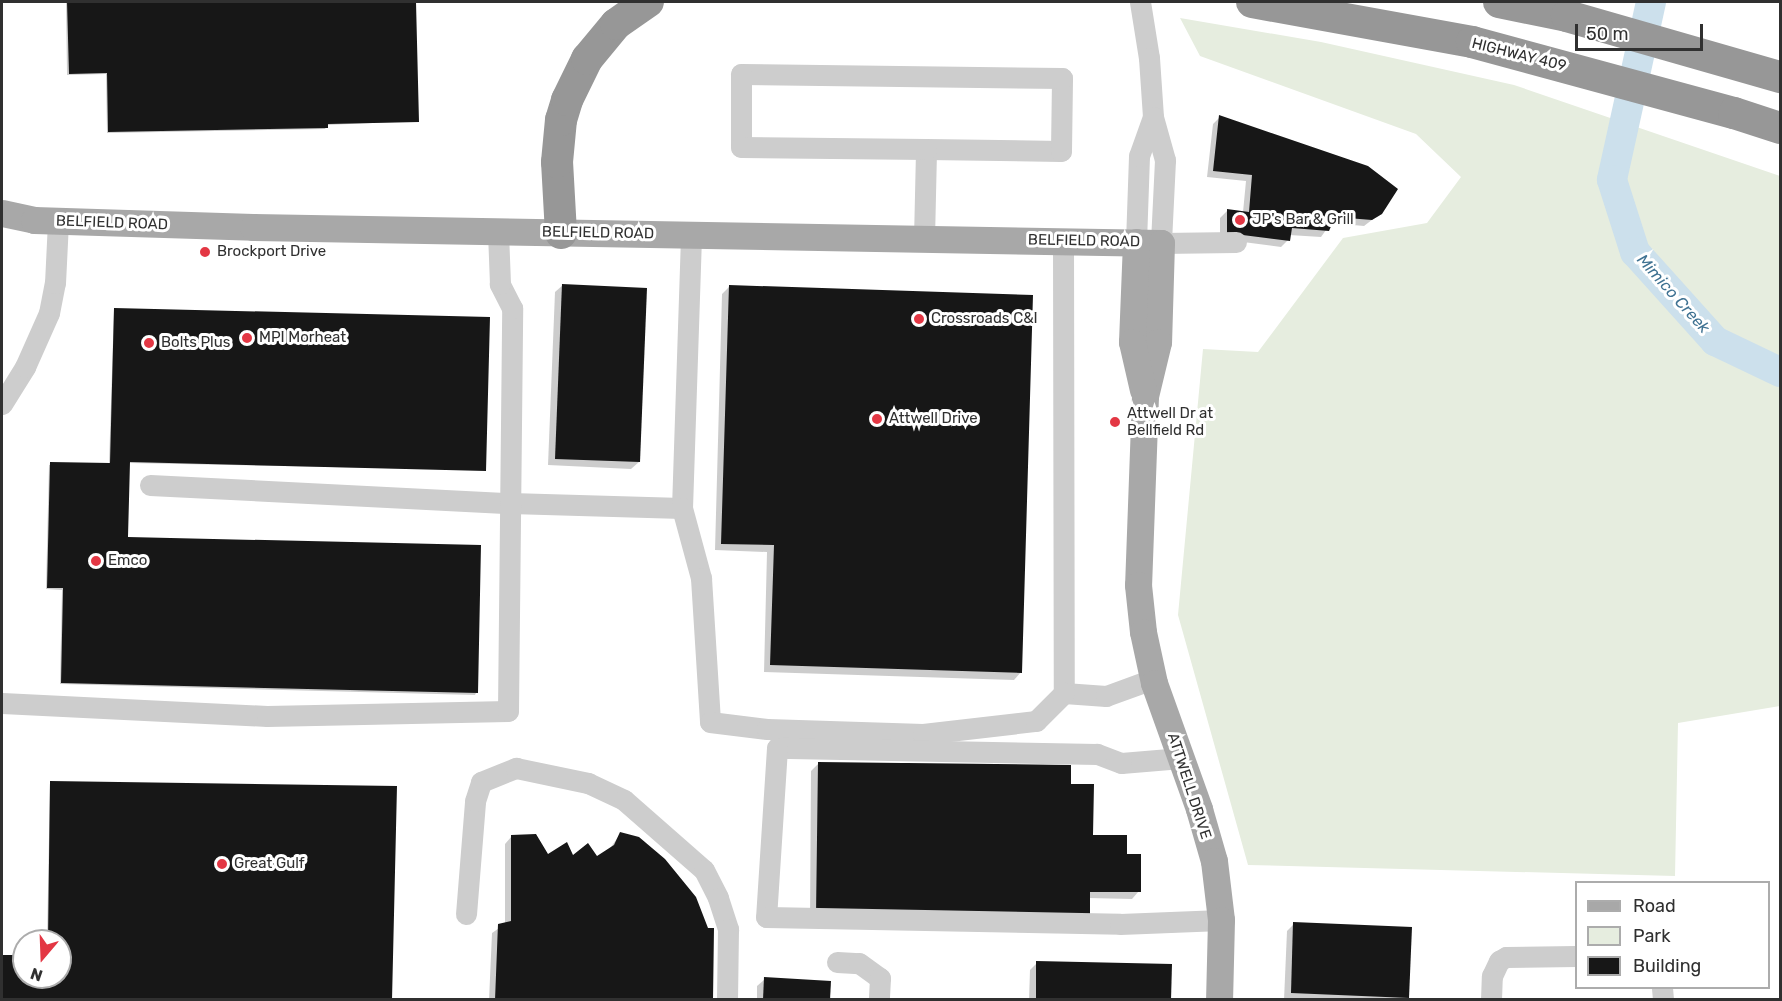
<!DOCTYPE html>
<html>
<head>
<meta charset="utf-8">
<style>
  body { margin:0 }
  #map { position:relative; width:1782px; height:1001px; overflow:hidden; background:#fff; font-family:Rubik,sans-serif }
  div>[style] { position:absolute }
  .green>* { inset:0; background:#e6eddf }
  .shadow>* { inset:0; background:#0003 }
  .river>* { height:30px; margin:-15px; padding:0 15px; transform-origin:15px; border-radius:15px; background:#cce0ec }
  .building>* { inset:0; background:#171717 }
  .minor>* { height:21px; margin:-10.5px; padding:0 10.5px; transform-origin:10.5px; border-radius:10.5px; background:#cdcdcd }
  .major>* { height:27px; margin:-13.5px; padding:0 13.5px; transform-origin:13.5px; border-radius:13.5px; background:#a8a8a8 }
  .highway>* { height:32px; margin:-16px; padding:0 16px; transform-origin:16px; border-radius:16px; background:#979797 }
  .dots>* { width:16px; height:16px; translate:-50% -50%; box-sizing:border-box; border:3px solid #fff; border-radius:50% }
  span { translate:-50% -50%; white-space:nowrap; text-align:center; line-height:1.15; -webkit-text-stroke:6px #fff; paint-order:stroke }
  .street-label { font-size:15px; color:#303030 }
  .poi-label { font-size:15px; color:#303030 }
  .left { translate:0 -50%; text-align:left }
  .water-label { font-size:16px; color:#3f7292; font-style:italic }
  .frame { position:absolute; inset:0; border:3px solid #303030; pointer-events:none }
  .legend { position:absolute; left:1575px; top:881px; width:195px; height:108px; box-sizing:border-box; background:#fff; border:2px solid #acacac; margin:0; padding:8px 10px; list-style:none; font-size:18px; color:#303030 }
  .legend li { display:flex; align-items:center; gap:12px; height:30px }
  .legend b { width:30px; border:2px solid #acacac }
  .north { position:absolute; left:12px; top:929px; width:60px; height:60px; box-sizing:border-box; background:#fff; border:2px solid #acacac; border-radius:50%; rotate:199deg; font-size:16px; font-weight:700; line-height:24px; text-align:center; color:#303030 }
  .north::after { content:''; display:block; margin:auto; width:21px; height:27px; background:#e33744; clip-path:polygon(50% 0,100% 100%,50% 72%,0 100%) }
  .scale { position:absolute; left:1575px; top:24px; width:128px; height:27px; box-sizing:border-box; border:3px solid #303030; border-top:0; padding-left:8px; font-size:18px; line-height:21px; white-space:nowrap; color:#303030; -webkit-text-stroke:4px #fff; paint-order:stroke }
</style>
</head>
<body>
<div id="map">
  <div class="green">
    <div style="clip-path:polygon(1180px 18px,1321px 42px,1514px 85px,1780px 176px,1780px 706px,1678px 723px,1675px 876px,1248px 865px,1178px 615px,1203px 349px,1258px 352px,1343px 238px,1427px 223px,1461px 177px,1416px 134px,1200px 56px)"></div>
  </div>
  <div class="shadow">
    <div style="clip-path:polygon(66px 2px,415px 2px,417px 121px,327px 125px,325px 129px,107px 133px,106px 74px,67px 75px)"></div>
    <div style="clip-path:polygon(1220px 117px,1381px 213px,1364px 226px,1331px 223px,1321px 237px,1289px 235px,1288px 240px,1281px 247px,1220px 239px,1220px 218px,1227px 211px,1243px 212px,1246px 181px,1207px 177px,1213px 124px)"></div>
    <div style="clip-path:polygon(563px 285px,639px 462px,631px 469px,548px 465px,555px 292px)"></div>
    <div style="clip-path:polygon(729px 287px,1021px 672px,1014px 680px,764px 672px,767px 552px,715px 550px,722px 294px)"></div>
    <div style="clip-path:polygon(114px 309px,485px 470px,128px 463px,127px 538px,476px 693px,475px 695px,60px 684px,62px 590px,46px 589px,49px 465px,109px 464px)"></div>
    <div style="clip-path:polygon(818px 764px,1069px 785px,1092px 836px,1125px 856px,1139px 891px,1132px 899px,1088px 898px,810px 921px,811px 771px)"></div>
    <div style="clip-path:polygon(50px 783px,391px 1000px,2px 1000px,2px 957px,24px 957px,24px 977px,60px 977px,60px 941px,47px 941px)"></div>
    <div style="clip-path:polygon(620px 834px,711px 1000px,489px 1000px,492px 933px,505px 924px,505px 844px,512px 836px,548px 856px,597px 858px,609px 850px)"></div>
    <div style="clip-path:polygon(1294px 924px,1408px 998px,1284px 1000px,1287px 931px)"></div>
    <div style="clip-path:polygon(1037px 963px,1170px 1000px,1029px 1000px,1030px 970px)"></div>
    <div style="clip-path:polygon(765px 979px,828px 1000px,757px 1000px,757px 986px)"></div>
  </div>
  <div class="river">
    <div style="left:1651px;top:2px;width:182px;rotate:102.4deg"></div>
    <div style="left:1612px;top:180px;width:76px;rotate:72.3deg"></div>
    <div style="left:1635px;top:252px;width:120px;rotate:48deg"></div>
    <div style="left:1715px;top:341px;width:72px;rotate:25.5deg"></div>
  </div>
  <div class="building">
    <div style="clip-path:polygon(67px 2px,416px 2px,419px 122px,328px 124px,328px 128px,108px 132px,107px 73px,69px 74px)"></div>
    <div style="clip-path:polygon(1219px 115px,1368px 166px,1398px 189px,1382px 214px,1372px 220px,1335px 217px,1329px 231px,1292px 228px,1290px 241px,1227px 233px,1227px 209px,1249px 212px,1252px 175px,1213px 171px)"></div>
    <div style="clip-path:polygon(562px 284px,647px 288px,640px 462px,555px 459px)"></div>
    <div style="clip-path:polygon(729px 285px,1033px 295px,1022px 673px,770px 665px,774px 545px,721px 544px)"></div>
    <div style="clip-path:polygon(114px 308px,490px 317px,486px 471px,130px 462px,128px 537px,481px 545px,478px 693px,61px 683px,63px 588px,47px 588px,50px 462px,110px 463px)"></div>
    <div style="clip-path:polygon(818px 762px,1071px 765px,1071px 784px,1094px 784px,1093px 835px,1127px 835px,1127px 854px,1141px 854px,1141px 892px,1090px 892px,1090px 918px,816px 915px)"></div>
    <div style="clip-path:polygon(50px 781px,397px 786px,392px 1000px,2px 1000px,2px 955px,24px 955px,24px 977px,60px 977px,60px 941px,48px 941px)"></div>
    <div style="clip-path:polygon(620px 832px,639px 837px,665px 859px,696px 897px,708px 928px,714px 928px,713px 1000px,495px 1000px,498px 924px,511px 921px,511px 835px,536px 834px,548px 854px,567px 842px,573px 855px,588px 843px,597px 856px,614px 845px)"></div>
    <div style="clip-path:polygon(1293px 922px,1412px 927px,1409px 998px,1291px 993px)"></div>
    <div style="clip-path:polygon(1036px 961px,1172px 964px,1171px 1000px,1036px 1000px)"></div>
    <div style="clip-path:polygon(764px 977px,831px 981px,830px 1000px,763px 1000px)"></div>
  </div>
  <div class="minor">
    <div style="left:1140px;top:2px;width:57px;rotate:80.9deg"></div>
    <div style="left:1149px;top:58px;width:59px;rotate:86.1deg"></div>
    <div style="left:1153px;top:117px;width:45px;rotate:74.4deg"></div>
    <div style="left:1165px;top:160px;width:83px;rotate:92.8deg"></div>
    <div style="left:1161px;top:243px;width:75px;rotate:-0.8deg"></div>
    <div style="left:924px;top:239px;width:90px;rotate:-88.7deg"></div>
    <div style="left:926px;top:149px;width:135px;rotate:0.8deg"></div>
    <div style="left:1061px;top:151px;width:73px;rotate:-89.2deg"></div>
    <div style="left:1062px;top:78px;width:321px;rotate:-179.3deg"></div>
    <div style="left:741px;top:74px;width:73px;rotate:90deg"></div>
    <div style="left:741px;top:147px;width:185px;rotate:0.6deg"></div>
    <div style="left:1063px;top:241px;width:452px;rotate:89.9deg"></div>
    <div style="left:1064px;top:693px;width:42px;rotate:4.1deg"></div>
    <div style="left:1106px;top:696px;width:50px;rotate:-19.9deg"></div>
    <div style="left:1136px;top:242px;width:86px;rotate:-88deg"></div>
    <div style="left:1139px;top:156px;width:41px;rotate:-70.3deg"></div>
    <div style="left:2px;top:404px;width:44px;rotate:-58.1deg"></div>
    <div style="left:25px;top:367px;width:59px;rotate:-66deg"></div>
    <div style="left:49px;top:313px;width:31px;rotate:-79deg"></div>
    <div style="left:55px;top:283px;width:61px;rotate:-87.2deg"></div>
    <div style="left:150px;top:485px;width:360px;rotate:2.9deg"></div>
    <div style="left:510px;top:503px;width:172px;rotate:1.7deg"></div>
    <div style="left:682px;top:508px;width:273px;rotate:-88.1deg"></div>
    <div style="left:682px;top:508px;width:73px;rotate:74.8deg"></div>
    <div style="left:701px;top:578px;width:144px;rotate:86.4deg"></div>
    <div style="left:710px;top:722px;width:57px;rotate:7deg"></div>
    <div style="left:767px;top:729px;width:156px;rotate:1.8deg"></div>
    <div style="left:923px;top:734px;width:114px;rotate:-6.6deg"></div>
    <div style="left:1036px;top:721px;width:40px;rotate:-45deg"></div>
    <div style="left:2px;top:703px;width:265px;rotate:2.8deg"></div>
    <div style="left:267px;top:716px;width:241px;rotate:-1.2deg"></div>
    <div style="left:508px;top:711px;width:403px;rotate:-89.4deg"></div>
    <div style="left:512px;top:308px;width:27px;rotate:-117deg"></div>
    <div style="left:500px;top:284px;width:52px;rotate:-92.2deg"></div>
    <div style="left:1181px;top:758px;width:60px;rotate:175.2deg"></div>
    <div style="left:1121px;top:763px;width:26px;rotate:-159deg"></div>
    <div style="left:1097px;top:754px;width:320px;rotate:-178.9deg"></div>
    <div style="left:777px;top:748px;width:169px;rotate:93.7deg"></div>
    <div style="left:766px;top:917px;width:354px;rotate:1.1deg"></div>
    <div style="left:1120px;top:924px;width:101px;rotate:-2.3deg"></div>
    <div style="left:466px;top:914px;width:113px;rotate:-85.4deg"></div>
    <div style="left:475px;top:801px;width:20px;rotate:-72deg"></div>
    <div style="left:481px;top:782px;width:38px;rotate:-22deg"></div>
    <div style="left:516px;top:768px;width:74px;rotate:11.8deg"></div>
    <div style="left:588px;top:783px;width:40px;rotate:25deg"></div>
    <div style="left:624px;top:800px;width:106px;rotate:41.2deg"></div>
    <div style="left:704px;top:870px;width:31px;rotate:63deg"></div>
    <div style="left:718px;top:898px;width:33px;rotate:72deg"></div>
    <div style="left:728px;top:929px;width:71px;rotate:90.8deg"></div>
    <div style="left:837px;top:962px;width:22px;rotate:3deg"></div>
    <div style="left:859px;top:963px;width:26px;rotate:36deg"></div>
    <div style="left:880px;top:978px;width:22px;rotate:93deg"></div>
    <div style="left:1662px;top:988px;width:12px;rotate:85deg"></div>
    <div style="left:1491px;top:1000px;width:24px;rotate:-88deg"></div>
    <div style="left:1492px;top:976px;width:17px;rotate:-65deg"></div>
    <div style="left:1499px;top:961px;width:8px;rotate:-30deg"></div>
    <div style="left:1506px;top:957px;width:70px;rotate:-0.8deg"></div>
  </div>
  <div class="major">
    <div style="left:2px;top:213px;width:33px;rotate:12deg"></div>
    <div style="left:34px;top:220px;width:219px;rotate:1.8deg"></div>
    <div style="left:253px;top:227px;width:908px;rotate:1.01deg"></div>
    <div style="left:1161px;top:243px;width:99px;rotate:91.7deg"></div>
    <div style="left:1158px;top:342px;width:56px;rotate:103.5deg"></div>
    <div style="left:1145px;top:396px;width:189px;rotate:92.1deg"></div>
    <div style="left:1138px;top:585px;width:47px;rotate:83.9deg"></div>
    <div style="left:1143px;top:632px;width:52px;rotate:77.8deg"></div>
    <div style="left:1154px;top:683px;width:134px;rotate:70.3deg"></div>
    <div style="left:1199px;top:809px;width:54px;rotate:73.9deg"></div>
    <div style="left:1214px;top:861px;width:59px;rotate:83.2deg"></div>
    <div style="left:1221px;top:920px;width:80px;rotate:91.4deg"></div>
    <div style="left:1136px;top:242px;width:100px;rotate:92.3deg"></div>
    <div style="left:1132px;top:342px;width:49px;rotate:77.1deg"></div>
  </div>
  <div class="highway">
    <div style="left:1252px;top:2px;width:224px;rotate:10.3deg"></div>
    <div style="left:1472px;top:42px;width:271px;rotate:15.2deg"></div>
    <div style="left:1734px;top:113px;width:48px;rotate:18.1deg"></div>
    <div style="left:1499px;top:2px;width:69px;rotate:11.6deg"></div>
    <div style="left:1567px;top:16px;width:222px;rotate:16deg"></div>
    <div style="left:561px;top:233px;width:71px;rotate:-93.2deg"></div>
    <div style="left:557px;top:162px;width:42px;rotate:-84.6deg"></div>
    <div style="left:561px;top:120px;width:21px;rotate:-73deg"></div>
    <div style="left:567px;top:100px;width:46px;rotate:-64deg"></div>
    <div style="left:587px;top:59px;width:45px;rotate:-50.4deg"></div>
    <div style="left:616px;top:24px;width:39px;rotate:-35deg"></div>
  </div>
  <div class="dots">
    <div style="left:1240px;top:220px;background:#e33744"></div>
    <div style="left:205px;top:252px;background:#e33744"></div>
    <div style="left:919px;top:319px;background:#e33744"></div>
    <div style="left:247px;top:338px;background:#e33744"></div>
    <div style="left:149px;top:343px;background:#e33744"></div>
    <div style="left:877px;top:419px;background:#e33744"></div>
    <div style="left:1115px;top:422px;background:#e33744"></div>
    <div style="left:96px;top:561px;background:#e33744"></div>
    <div style="left:222px;top:864px;background:#e33744"></div>
  </div>
  <div class="street-label">
    <span style="left:1519px;top:55px;rotate:14deg">HIGHWAY 409</span>
    <span style="left:112px;top:223px;rotate:2deg">BELFIELD ROAD</span>
    <span style="left:598px;top:233px;rotate:1deg">BELFIELD ROAD</span>
    <span style="left:1084px;top:241px;rotate:1deg">BELFIELD ROAD</span>
    <span style="left:1189px;top:786px;rotate:72deg">ATTWELL DRIVE</span>
  </div>
  <div class="poi-label">
    <span class="left" style="left:1252px;top:220px">JP's Bar &amp; Grill</span>
    <span class="left" style="left:217px;top:252px">Brockport Drive</span>
    <span class="left" style="left:931px;top:319px">Crossroads C&amp;I</span>
    <span class="left" style="left:259px;top:338px">MPI Morheat</span>
    <span class="left" style="left:161px;top:343px">Bolts Plus</span>
    <span class="left" style="left:1127px;top:422px">Attwell Dr at<br>Bellfield Rd</span>
    <span class="left" style="left:889px;top:419px">Attwell Drive</span>
    <span class="left" style="left:108px;top:561px">Emco</span>
    <span class="left" style="left:234px;top:864px">Great Gulf</span>
  </div>
  <div class="water-label">
    <span style="left:1673px;top:294px;rotate:48deg">Mimico Creek</span>
  </div>
  <div class="frame"></div>
  <ul class="legend">
  <li><b style="height:8px;background:#a8a8a8"></b>Road</li>
  <li><b style="height:16px;background:#e6eddf"></b>Park</li>
  <li><b style="height:16px;background:#171717"></b>Building</li>
  </ul>
  <div class="north">N</div>
  <div class="scale">50 m</div>
</div>
</body>
</html>
